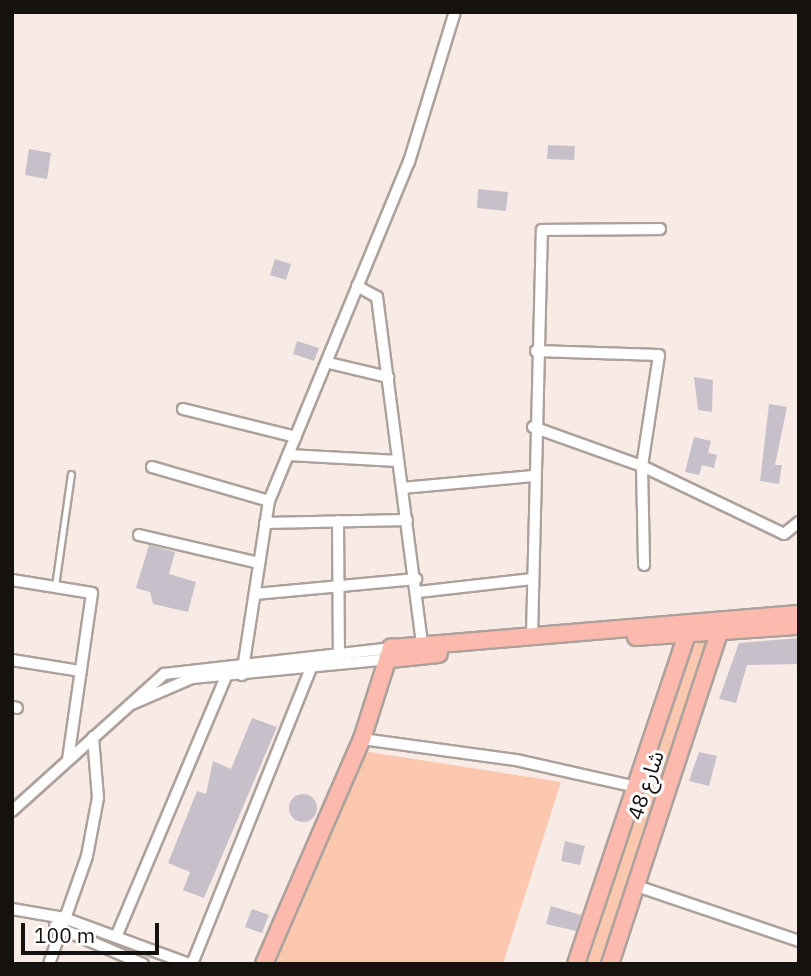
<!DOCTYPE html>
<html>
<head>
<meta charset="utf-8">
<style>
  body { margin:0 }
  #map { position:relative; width:811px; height:976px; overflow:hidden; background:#f8ebe5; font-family:"IBM Plex Sans","Noto Sans Arabic",sans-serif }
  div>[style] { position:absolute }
  .green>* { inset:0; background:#fbc8af }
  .building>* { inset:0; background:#c7c0ca }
  .round { border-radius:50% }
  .roads { filter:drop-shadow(2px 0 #ada19c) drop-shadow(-2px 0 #ada19c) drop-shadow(0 2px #ada19c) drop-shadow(0 -2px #ada19c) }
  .lane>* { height:5px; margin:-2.5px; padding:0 2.5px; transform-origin:2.5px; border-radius:2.5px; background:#fff }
  .street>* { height:10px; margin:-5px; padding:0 5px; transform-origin:5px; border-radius:5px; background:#fff }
  .primary>* { height:16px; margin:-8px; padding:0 8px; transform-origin:8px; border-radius:8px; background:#fcb9ad }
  span { translate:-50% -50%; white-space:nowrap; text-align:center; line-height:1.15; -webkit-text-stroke:6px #fff; paint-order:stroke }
  .street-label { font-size:21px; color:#15110f }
  .frame { position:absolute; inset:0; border:14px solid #15110f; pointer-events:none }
  .scale { position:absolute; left:21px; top:923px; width:138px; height:32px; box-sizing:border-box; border:4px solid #15110f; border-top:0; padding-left:9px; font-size:21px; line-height:24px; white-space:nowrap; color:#15110f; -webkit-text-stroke:5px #fff; paint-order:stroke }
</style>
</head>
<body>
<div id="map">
  <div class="green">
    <div style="clip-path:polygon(709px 640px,601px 964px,587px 964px,694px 641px)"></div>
    <div style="clip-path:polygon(363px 751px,561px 782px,503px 964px,273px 964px)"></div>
  </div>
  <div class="building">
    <div style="clip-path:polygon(548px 145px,575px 146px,574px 160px,547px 159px)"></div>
    <div style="clip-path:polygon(29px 149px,51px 153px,47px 179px,25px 175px)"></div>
    <div style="clip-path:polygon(478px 189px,508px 192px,506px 211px,477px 208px)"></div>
    <div style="clip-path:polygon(275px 259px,291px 264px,286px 280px,270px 275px)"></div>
    <div style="clip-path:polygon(297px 341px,319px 348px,314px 361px,293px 354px)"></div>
    <div style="clip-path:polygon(694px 377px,713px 380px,712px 412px,698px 410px)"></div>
    <div style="clip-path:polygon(769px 404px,787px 407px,775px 465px,782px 465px,779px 484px,760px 481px)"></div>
    <div style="clip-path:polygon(694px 437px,711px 441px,708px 453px,717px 455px,714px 468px,702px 465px,699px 475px,685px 472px)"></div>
    <div style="clip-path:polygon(149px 545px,175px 552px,169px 574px,196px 582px,188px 612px,153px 604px,150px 592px,136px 588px)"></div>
    <div style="clip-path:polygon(799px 638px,799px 664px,747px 665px,736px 703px,719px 699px,739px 643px)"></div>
    <div style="clip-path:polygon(252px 718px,277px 727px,204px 898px,183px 890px,190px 872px,168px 863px,197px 791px,206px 794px,213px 761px,231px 769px)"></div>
    <div style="clip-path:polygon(699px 752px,717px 756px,709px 786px,689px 781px)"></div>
    <div class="round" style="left:289px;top:794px;width:28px;height:28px"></div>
    <div style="clip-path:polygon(565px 841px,585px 846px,580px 865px,561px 861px)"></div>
    <div style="clip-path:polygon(551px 906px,581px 915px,576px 931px,546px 924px)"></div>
    <div style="clip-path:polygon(252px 909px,269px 915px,262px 933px,245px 927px)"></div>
  </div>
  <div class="roads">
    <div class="lane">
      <div style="left:55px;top:586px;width:113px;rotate:-81.9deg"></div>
    </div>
    <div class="street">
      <div style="left:357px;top:286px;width:23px;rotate:29deg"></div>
      <div style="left:377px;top:297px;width:351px;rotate:82.6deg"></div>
      <div style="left:536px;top:351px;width:123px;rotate:1.9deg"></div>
      <div style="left:659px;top:355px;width:112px;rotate:98.7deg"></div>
      <div style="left:642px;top:466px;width:99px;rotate:88.8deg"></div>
      <div style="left:329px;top:363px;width:61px;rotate:13.3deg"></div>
      <div style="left:183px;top:409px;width:116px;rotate:13.9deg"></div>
      <div style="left:533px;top:427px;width:116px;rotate:19.7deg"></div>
      <div style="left:642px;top:466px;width:157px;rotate:25.6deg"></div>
      <div style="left:784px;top:534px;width:19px;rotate:-39deg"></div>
      <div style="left:288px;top:455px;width:110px;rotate:3.1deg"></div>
      <div style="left:152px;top:467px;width:122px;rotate:16.2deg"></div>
      <div style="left:402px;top:488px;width:132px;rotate:-5.2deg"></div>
      <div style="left:338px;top:521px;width:137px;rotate:89.6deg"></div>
      <div style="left:265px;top:523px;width:142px;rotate:-1.2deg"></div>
      <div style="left:139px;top:535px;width:123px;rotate:13.1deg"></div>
      <div style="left:12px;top:580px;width:81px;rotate:9.2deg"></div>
      <div style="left:92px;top:593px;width:169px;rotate:98.2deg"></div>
      <div style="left:418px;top:592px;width:115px;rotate:-6.5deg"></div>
      <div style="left:255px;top:594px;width:162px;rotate:-5.3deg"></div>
      <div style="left:532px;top:635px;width:405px;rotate:-88.6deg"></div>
      <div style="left:542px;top:230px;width:118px;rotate:-0.5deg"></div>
      <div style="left:12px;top:660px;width:70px;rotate:9.1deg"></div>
      <div style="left:242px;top:675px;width:176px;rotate:-81.2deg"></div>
      <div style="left:269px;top:501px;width:367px;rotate:-67.6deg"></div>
      <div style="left:409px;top:162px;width:157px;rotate:-73deg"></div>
      <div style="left:132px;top:704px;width:65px;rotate:-23.4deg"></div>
      <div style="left:192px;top:678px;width:199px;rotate:-5.5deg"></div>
      <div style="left:12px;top:707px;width:5px;rotate:11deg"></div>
      <div style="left:362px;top:739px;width:155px;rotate:7.8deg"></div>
      <div style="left:516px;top:760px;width:124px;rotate:12.6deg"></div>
      <div style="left:12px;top:811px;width:205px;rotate:-42deg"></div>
      <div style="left:164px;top:674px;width:228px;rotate:-6.5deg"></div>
      <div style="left:634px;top:885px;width:174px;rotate:18.7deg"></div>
      <div style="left:12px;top:909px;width:53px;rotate:9.8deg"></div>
      <div style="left:64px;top:918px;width:133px;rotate:20.2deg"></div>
      <div style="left:55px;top:926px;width:96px;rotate:23.4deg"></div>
      <div style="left:116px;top:937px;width:283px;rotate:-67.1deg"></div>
      <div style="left:49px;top:964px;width:114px;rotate:-70.6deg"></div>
      <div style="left:87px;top:856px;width:59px;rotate:-79.3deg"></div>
      <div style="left:98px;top:798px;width:61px;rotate:-94.7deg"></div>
      <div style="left:192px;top:964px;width:317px;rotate:-68.1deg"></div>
    </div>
    <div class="primary">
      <div style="left:636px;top:637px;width:163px;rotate:-3.9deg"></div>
      <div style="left:390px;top:659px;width:49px;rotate:-5.8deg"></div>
      <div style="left:264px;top:964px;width:245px;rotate:-66.5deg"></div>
      <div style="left:362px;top:739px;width:96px;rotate:-72.3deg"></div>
      <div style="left:391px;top:648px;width:409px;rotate:-4.8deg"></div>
      <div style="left:576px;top:964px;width:354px;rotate:-71.4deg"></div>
      <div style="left:610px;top:964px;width:358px;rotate:-71.8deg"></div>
    </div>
  </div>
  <div class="street-label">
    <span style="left:645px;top:785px;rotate:-71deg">48 شارع</span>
  </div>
  <div class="frame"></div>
  <div class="scale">100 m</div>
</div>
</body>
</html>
